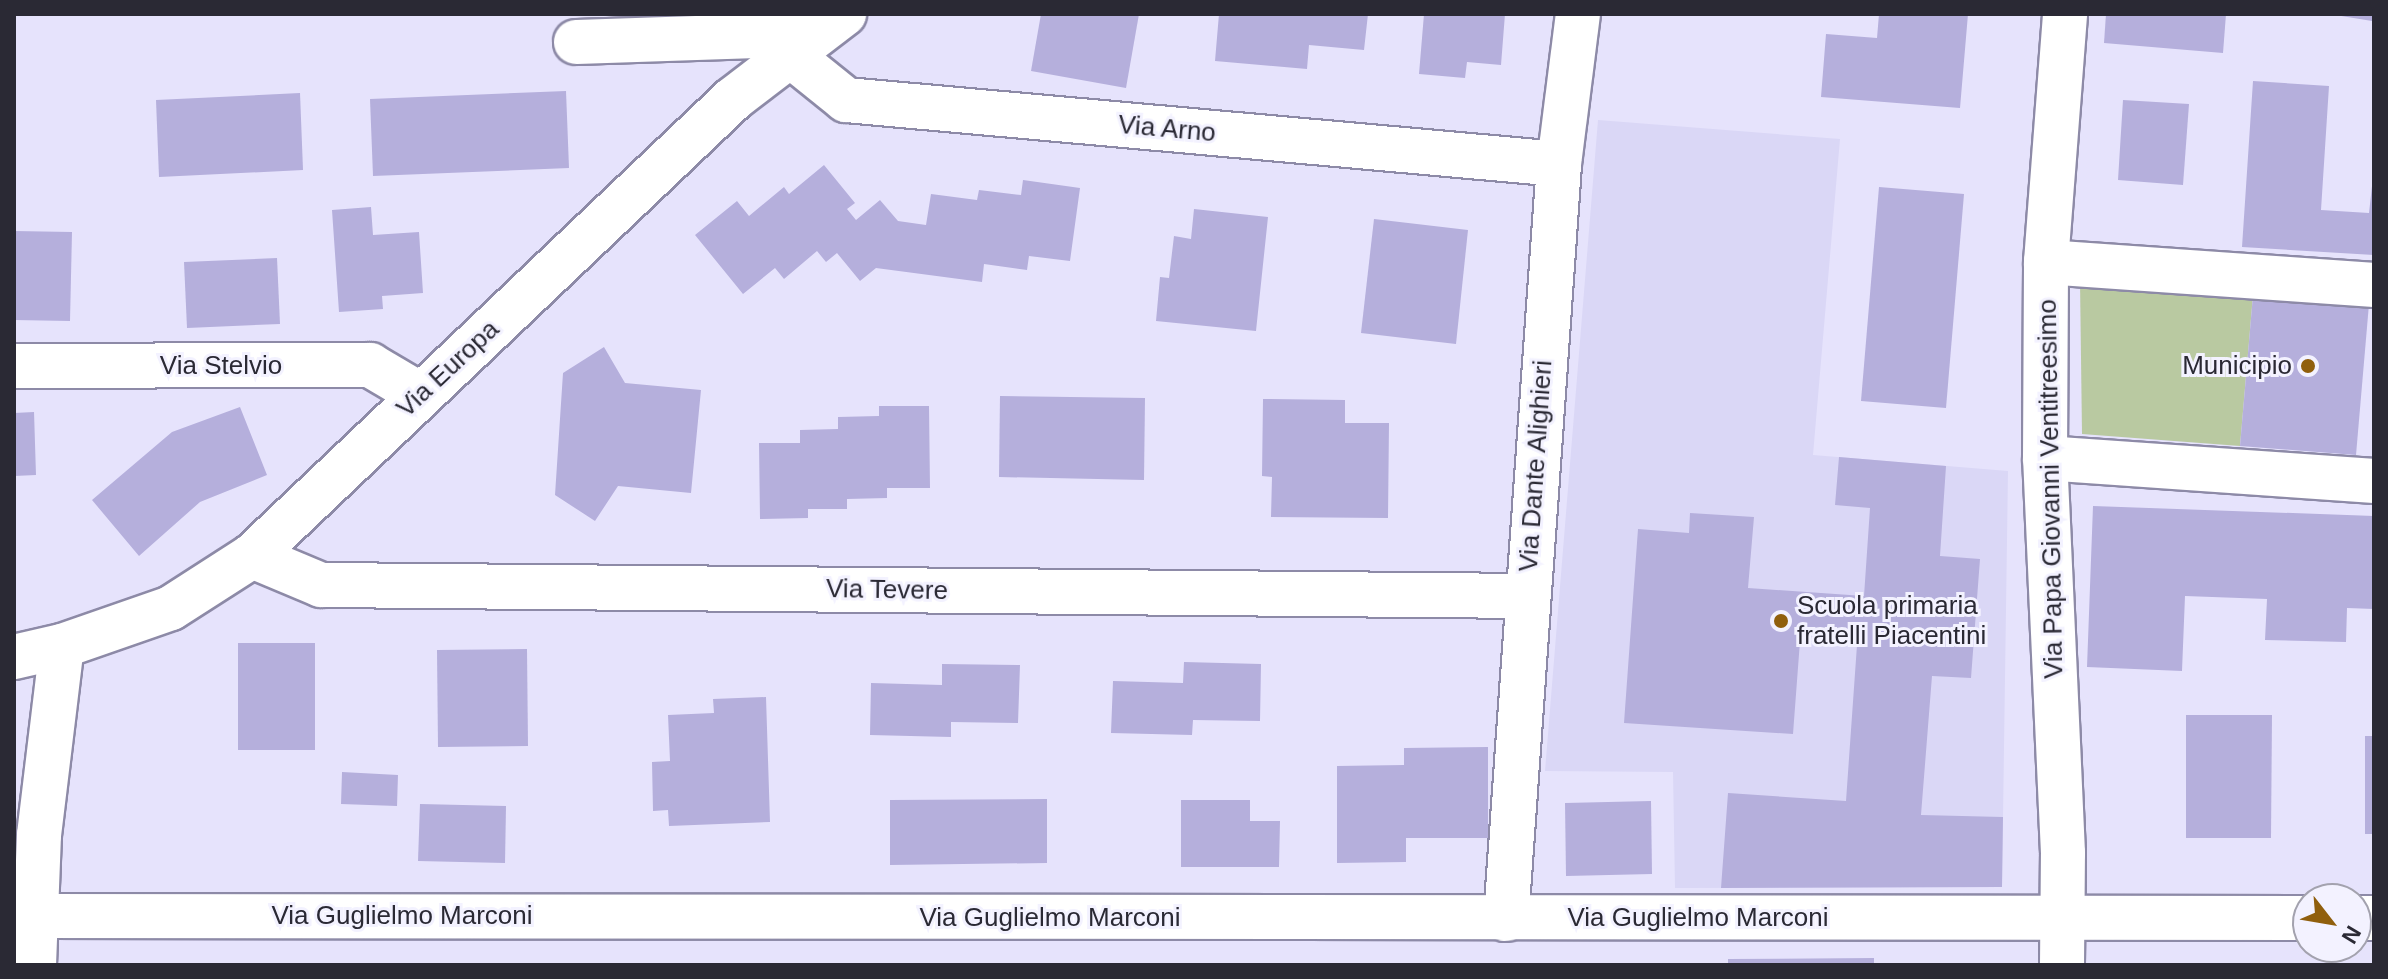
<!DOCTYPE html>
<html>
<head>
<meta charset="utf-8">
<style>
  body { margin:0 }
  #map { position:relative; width:2388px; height:979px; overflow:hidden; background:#e6e3fc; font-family:Arial,sans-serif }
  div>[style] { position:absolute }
  .built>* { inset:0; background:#dad7f6 }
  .green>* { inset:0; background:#b9c9a1 }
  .building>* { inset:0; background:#b5afdc }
  .roads { filter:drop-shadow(2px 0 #8d8aa7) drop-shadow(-2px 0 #8d8aa7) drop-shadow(0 2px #8d8aa7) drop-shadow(0 -2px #8d8aa7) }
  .minor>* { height:44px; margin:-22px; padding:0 22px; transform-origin:22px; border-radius:22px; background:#fff }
  .dots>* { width:22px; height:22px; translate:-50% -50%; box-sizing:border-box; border:4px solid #f3f2ff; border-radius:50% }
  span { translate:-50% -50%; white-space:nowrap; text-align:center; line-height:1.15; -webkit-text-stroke:6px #f3f2ff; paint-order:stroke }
  .street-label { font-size:26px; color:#2a2934 }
  .poi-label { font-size:26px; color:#2a2934 }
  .right { translate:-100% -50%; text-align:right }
  .left { translate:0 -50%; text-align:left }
  .frame { position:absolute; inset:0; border:16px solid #2a2934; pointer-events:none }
  .north { position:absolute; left:2292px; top:883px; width:80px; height:80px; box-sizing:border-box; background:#f3f2ff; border:2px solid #a3a2ae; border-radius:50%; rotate:121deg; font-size:22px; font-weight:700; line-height:32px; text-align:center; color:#2a2934 }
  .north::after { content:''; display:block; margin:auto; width:28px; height:36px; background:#905f0d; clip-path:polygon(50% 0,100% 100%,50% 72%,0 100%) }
</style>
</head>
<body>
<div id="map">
  <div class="built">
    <div style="clip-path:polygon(1598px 120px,1840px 139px,1813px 455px,2008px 471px,2002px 887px,1675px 888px,1673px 772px,1545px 771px)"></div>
  </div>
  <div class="green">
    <div style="clip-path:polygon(2080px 281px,2253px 295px,2240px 446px,2082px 434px)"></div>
  </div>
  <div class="building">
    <div style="clip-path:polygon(639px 14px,728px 14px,728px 18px,639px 22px)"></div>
    <div style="clip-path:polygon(1041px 14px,1139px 14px,1126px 88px,1031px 71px)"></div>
    <div style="clip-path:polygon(1219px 14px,1368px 14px,1364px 50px,1309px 45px,1307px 69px,1215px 61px)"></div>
    <div style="clip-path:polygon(1424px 14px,1505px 14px,1501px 65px,1467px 62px,1465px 78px,1419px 74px)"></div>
    <div style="clip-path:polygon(1879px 14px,1968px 14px,1960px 108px,1821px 97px,1826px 34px,1877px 38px)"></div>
    <div style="clip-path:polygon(2106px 14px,2226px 14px,2223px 53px,2104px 43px)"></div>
    <div style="clip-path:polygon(2329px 14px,2372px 14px,2372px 21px)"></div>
    <div style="clip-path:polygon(2253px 81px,2329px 86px,2321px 210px,2369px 213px,2374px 168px,2374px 255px,2242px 247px)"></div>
    <div style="clip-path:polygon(566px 91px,569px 168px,373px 176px,370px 99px)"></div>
    <div style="clip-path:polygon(300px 93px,303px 170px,159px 177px,156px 100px)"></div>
    <div style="clip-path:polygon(2123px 100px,2189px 104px,2183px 185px,2118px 180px)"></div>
    <div style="clip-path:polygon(824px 165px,855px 203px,847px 209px,856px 220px,880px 200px,898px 221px,926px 225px,931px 194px,977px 200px,979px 190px,1021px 195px,1023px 180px,1080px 188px,1070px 261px,1029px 256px,1027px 270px,984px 264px,982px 282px,876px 268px,860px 281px,837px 253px,826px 262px,817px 251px,784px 279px,775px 268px,743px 294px,695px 235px,737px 201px,749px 216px,784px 187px,789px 194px)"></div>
    <div style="clip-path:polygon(1879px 187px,1964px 194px,1946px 408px,1861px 401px)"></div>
    <div style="clip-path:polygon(371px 207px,373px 235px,419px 232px,423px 293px,382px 296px,383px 309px,339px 312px,332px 210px)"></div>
    <div style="clip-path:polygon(1194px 209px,1268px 217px,1256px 331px,1156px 321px,1160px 277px,1169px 278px,1174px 236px,1191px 239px)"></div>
    <div style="clip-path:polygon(1374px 219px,1468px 230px,1456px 344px,1361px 333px)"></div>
    <div style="clip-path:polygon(14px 231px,72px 232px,70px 321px,14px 320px)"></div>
    <div style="clip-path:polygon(277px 258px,280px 324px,187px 328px,184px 262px)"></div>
    <div style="clip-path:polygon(2253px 295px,2369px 304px,2356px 455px,2240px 446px)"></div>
    <div style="clip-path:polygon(604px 347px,625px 383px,701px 390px,691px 493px,618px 486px,595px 521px,555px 495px,563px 373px)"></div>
    <div style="clip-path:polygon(1000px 396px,1145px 398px,1144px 480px,999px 477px)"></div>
    <div style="clip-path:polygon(1263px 399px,1345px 400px,1345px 423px,1389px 423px,1388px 518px,1271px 517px,1272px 477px,1262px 476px)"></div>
    <div style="clip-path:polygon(879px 406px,929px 406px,930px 488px,887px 488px,887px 498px,847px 499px,847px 509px,808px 509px,808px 518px,760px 519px,759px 443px,800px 443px,800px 430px,838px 429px,838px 417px,879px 416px)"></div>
    <div style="clip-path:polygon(240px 407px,267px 475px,200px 502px,139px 556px,92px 500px,172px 432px)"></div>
    <div style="clip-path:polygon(34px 412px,36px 475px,14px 476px,14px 413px)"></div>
    <div style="clip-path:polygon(1839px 457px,1946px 466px,1940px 556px,1980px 559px,1971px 678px,1932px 676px,1921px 815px,2003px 817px,2002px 887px,1721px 888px,1728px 793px,1846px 801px,1857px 645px,1800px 641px,1793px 734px,1624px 723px,1638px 529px,1689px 533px,1690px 513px,1754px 517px,1748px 588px,1864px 596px,1870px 508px,1835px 505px)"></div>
    <div style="clip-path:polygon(2093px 506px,2374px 516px,2374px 609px,2347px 608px,2346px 642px,2265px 640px,2267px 599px,2185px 596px,2182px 671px,2087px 667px)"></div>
    <div style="clip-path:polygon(238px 643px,315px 643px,315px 750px,238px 750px)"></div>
    <div style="clip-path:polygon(527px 649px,528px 746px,438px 747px,437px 650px)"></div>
    <div style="clip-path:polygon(1184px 662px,1261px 664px,1260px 721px,1193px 720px,1192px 735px,1111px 733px,1113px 681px,1183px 683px)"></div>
    <div style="clip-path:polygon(942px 664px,1020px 665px,1018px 723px,951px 722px,951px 737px,870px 735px,871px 683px,942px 685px)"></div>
    <div style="clip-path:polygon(766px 697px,770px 822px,669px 826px,668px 810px,653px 811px,652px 762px,670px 761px,668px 715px,714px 713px,713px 699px)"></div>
    <div style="clip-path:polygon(2186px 715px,2272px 715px,2271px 838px,2186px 838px)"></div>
    <div style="clip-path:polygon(2365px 736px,2374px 736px,2374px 834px,2365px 834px)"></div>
    <div style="clip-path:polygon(1488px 747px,1488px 838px,1406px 838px,1406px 862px,1337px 863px,1337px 766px,1404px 765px,1404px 748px)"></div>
    <div style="clip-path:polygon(342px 772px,398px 775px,397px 806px,341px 804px)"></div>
    <div style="clip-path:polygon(1047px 799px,1047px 863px,890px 865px,890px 800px)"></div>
    <div style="clip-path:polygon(1181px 800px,1250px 800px,1250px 821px,1280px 821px,1279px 867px,1181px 867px)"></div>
    <div style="clip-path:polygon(1651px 801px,1652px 874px,1566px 876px,1565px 803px)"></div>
    <div style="clip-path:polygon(420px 804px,506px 806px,505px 863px,418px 861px)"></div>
    <div style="clip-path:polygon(1874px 958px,1874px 965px,1728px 965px,1728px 959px)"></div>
  </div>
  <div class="roads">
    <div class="minor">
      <div style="left:576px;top:42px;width:241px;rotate:-1.9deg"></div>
      <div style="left:790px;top:55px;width:72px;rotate:38.8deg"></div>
      <div style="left:846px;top:100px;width:716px;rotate:5.13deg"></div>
      <div style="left:2046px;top:262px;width:329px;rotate:4deg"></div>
      <div style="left:14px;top:366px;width:356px;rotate:-0.2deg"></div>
      <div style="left:370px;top:365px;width:59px;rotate:30.5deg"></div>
      <div style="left:2045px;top:458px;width:330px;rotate:4deg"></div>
      <div style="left:252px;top:556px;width:75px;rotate:22.8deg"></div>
      <div style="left:321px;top:585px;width:1206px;rotate:0.52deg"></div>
      <div style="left:14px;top:657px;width:49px;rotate:-12.9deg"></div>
      <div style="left:62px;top:646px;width:115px;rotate:-19.2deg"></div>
      <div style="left:171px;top:608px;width:96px;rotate:-32.7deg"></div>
      <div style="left:252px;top:556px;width:663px;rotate:-43.53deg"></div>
      <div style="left:733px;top:99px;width:140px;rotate:-37.4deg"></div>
      <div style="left:36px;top:916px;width:2272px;rotate:0.05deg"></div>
      <div style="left:2356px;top:918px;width:18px"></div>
      <div style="left:1506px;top:919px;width:757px;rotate:-85.98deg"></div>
      <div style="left:1559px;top:164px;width:151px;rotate:-82.8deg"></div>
      <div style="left:34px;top:965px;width:130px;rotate:-87.8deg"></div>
      <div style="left:39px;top:835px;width:190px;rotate:-83.1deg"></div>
      <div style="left:2062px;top:965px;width:112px;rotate:-89.5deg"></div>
      <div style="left:2063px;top:853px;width:395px;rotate:-92.6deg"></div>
      <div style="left:2045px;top:458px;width:196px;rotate:-89.7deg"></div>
      <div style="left:2046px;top:262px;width:249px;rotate:-85.6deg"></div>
    </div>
  </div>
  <div class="dots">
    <div style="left:2308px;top:366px;background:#905f0d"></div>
    <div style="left:1781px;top:621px;background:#905f0d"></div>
  </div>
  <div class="street-label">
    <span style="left:1167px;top:129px;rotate:5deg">Via Arno</span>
    <span style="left:221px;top:366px">Via Stelvio</span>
    <span style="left:448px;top:369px;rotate:-43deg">Via Europa</span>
    <span style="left:1536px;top:466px;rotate:-86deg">Via Dante Alighieri</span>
    <span style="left:2051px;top:489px;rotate:-91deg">Via Papa Giovanni Ventitreesimo</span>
    <span style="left:887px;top:590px;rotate:1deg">Via Tevere</span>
    <span style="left:402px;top:916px">Via Guglielmo Marconi</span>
    <span style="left:1050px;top:918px">Via Guglielmo Marconi</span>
    <span style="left:1698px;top:918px">Via Guglielmo Marconi</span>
  </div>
  <div class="poi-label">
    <span class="right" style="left:2292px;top:366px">Municipio</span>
    <span class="left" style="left:1797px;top:621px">Scuola primaria<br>fratelli Piacentini</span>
  </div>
  <div class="frame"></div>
  <div class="north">N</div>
</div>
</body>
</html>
